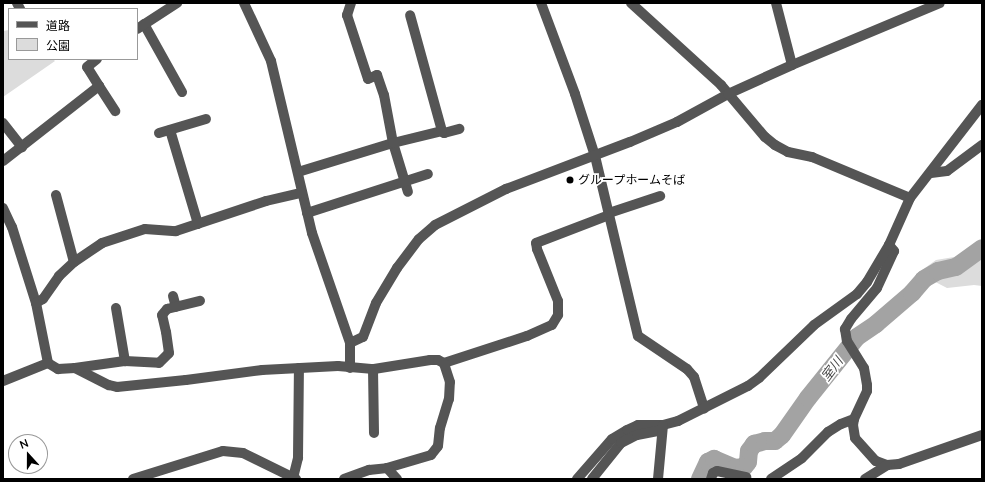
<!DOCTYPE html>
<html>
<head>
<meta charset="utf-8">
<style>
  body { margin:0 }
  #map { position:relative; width:985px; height:482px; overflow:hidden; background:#fff; font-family:Mulish,"Noto Sans JP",sans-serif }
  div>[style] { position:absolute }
  .green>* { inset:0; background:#dcdcdc }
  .river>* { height:18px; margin:-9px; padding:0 9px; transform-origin:9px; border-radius:9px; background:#a3a3a3 }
  .minor>* { height:10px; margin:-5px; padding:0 5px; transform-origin:5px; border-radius:5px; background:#555 }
  .dots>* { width:11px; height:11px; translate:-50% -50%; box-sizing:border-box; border:2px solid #fff; border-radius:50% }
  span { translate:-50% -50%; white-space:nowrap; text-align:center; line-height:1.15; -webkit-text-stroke:3.5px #fff; paint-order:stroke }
  .poi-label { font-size:12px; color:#000 }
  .left { translate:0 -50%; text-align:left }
  .water-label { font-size:13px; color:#444; font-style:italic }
  .frame { position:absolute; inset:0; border:4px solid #000; pointer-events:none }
  .legend { position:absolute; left:8px; top:8px; width:130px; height:52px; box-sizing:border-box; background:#fff; border:1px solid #999; margin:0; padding:5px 7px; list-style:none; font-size:12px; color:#000 }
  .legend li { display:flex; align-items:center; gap:8px; height:20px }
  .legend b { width:20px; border:1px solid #999 }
  .north { position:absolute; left:8px; top:434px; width:40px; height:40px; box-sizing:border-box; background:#fff; border:1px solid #999; border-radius:50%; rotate:339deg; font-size:11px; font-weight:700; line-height:16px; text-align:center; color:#000 }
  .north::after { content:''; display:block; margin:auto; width:14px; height:18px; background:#000; clip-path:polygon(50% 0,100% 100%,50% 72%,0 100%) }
</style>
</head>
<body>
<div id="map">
  <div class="green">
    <div style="clip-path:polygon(9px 30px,9px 59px,53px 59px,55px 61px,3px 97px,3px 31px)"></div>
    <div style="clip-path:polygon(982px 241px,982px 286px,974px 285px,947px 288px,918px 273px,936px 260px,960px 256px)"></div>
  </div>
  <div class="river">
    <div style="left:700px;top:479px;width:19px;rotate:-65deg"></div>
    <div style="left:708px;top:462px;width:7px;rotate:-27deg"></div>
    <div style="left:714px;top:459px;width:23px;rotate:23deg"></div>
    <div style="left:735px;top:468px;width:9px;rotate:-6deg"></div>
    <div style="left:744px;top:467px;width:6px;rotate:-51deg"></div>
    <div style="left:748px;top:462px;width:11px;rotate:-85deg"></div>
    <div style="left:749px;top:451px;width:9px;rotate:-54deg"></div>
    <div style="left:754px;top:444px;width:11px;rotate:-15deg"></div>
    <div style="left:765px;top:441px;width:10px"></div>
    <div style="left:775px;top:441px;width:9px;rotate:-41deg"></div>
    <div style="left:782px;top:435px;width:45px;rotate:-54.9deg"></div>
    <div style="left:808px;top:398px;width:78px;rotate:-51.2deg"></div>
    <div style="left:857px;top:337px;width:23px;rotate:-34deg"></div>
    <div style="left:876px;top:324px;width:48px;rotate:-40.7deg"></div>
    <div style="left:912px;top:293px;width:18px;rotate:-49deg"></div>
    <div style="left:924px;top:279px;width:16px;rotate:-30deg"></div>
    <div style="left:938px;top:271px;width:18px;rotate:-13deg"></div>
    <div style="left:956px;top:267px;width:32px;rotate:-36deg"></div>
  </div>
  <div class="minor">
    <div style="left:17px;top:3px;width:7px;rotate:63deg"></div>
    <div style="left:244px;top:3px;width:64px;rotate:65deg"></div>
    <div style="left:271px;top:61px;width:177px;rotate:76.6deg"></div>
    <div style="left:312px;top:233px;width:116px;rotate:70.9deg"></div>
    <div style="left:350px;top:343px;width:25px;rotate:90deg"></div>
    <div style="left:351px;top:3px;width:13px;rotate:108deg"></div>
    <div style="left:347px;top:15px;width:67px;rotate:71.8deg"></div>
    <div style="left:368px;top:79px;width:10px;rotate:-24deg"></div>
    <div style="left:377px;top:75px;width:21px;rotate:71deg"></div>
    <div style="left:384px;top:95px;width:49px;rotate:79.4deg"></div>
    <div style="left:393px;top:143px;width:51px;rotate:73deg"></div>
    <div style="left:541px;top:3px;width:97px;rotate:69.5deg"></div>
    <div style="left:575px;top:94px;width:65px;rotate:72.1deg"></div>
    <div style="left:595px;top:156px;width:185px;rotate:76.6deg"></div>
    <div style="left:638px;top:336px;width:59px;rotate:34deg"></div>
    <div style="left:687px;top:369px;width:11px;rotate:49deg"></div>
    <div style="left:694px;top:377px;width:33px;rotate:72deg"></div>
    <div style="left:631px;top:3px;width:122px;rotate:42.3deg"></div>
    <div style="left:721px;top:85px;width:68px;rotate:49.8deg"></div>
    <div style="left:765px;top:137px;width:13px;rotate:39deg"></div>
    <div style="left:775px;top:145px;width:15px;rotate:28deg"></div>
    <div style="left:788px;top:152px;width:25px;rotate:12deg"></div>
    <div style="left:812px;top:157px;width:106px;rotate:22.7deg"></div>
    <div style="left:776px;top:3px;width:64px;rotate:75.5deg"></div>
    <div style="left:144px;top:24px;width:78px;rotate:60.8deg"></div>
    <div style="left:137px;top:29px;width:48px;rotate:-33deg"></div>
    <div style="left:99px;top:86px;width:30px;rotate:57deg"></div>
    <div style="left:3px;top:123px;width:31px;rotate:52deg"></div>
    <div style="left:170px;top:130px;width:98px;rotate:73.4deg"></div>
    <div style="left:442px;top:131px;width:3px;rotate:45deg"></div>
    <div style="left:444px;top:133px;width:16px;rotate:-15deg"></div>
    <div style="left:159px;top:133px;width:49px;rotate:-16.6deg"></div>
    <div style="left:3px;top:161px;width:122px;rotate:-38deg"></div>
    <div style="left:99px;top:86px;width:22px;rotate:-122deg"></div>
    <div style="left:87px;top:67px;width:13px;rotate:-39deg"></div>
    <div style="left:298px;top:172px;width:99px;rotate:-17deg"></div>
    <div style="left:393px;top:143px;width:50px;rotate:-13.8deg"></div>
    <div style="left:442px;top:131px;width:120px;rotate:-105.4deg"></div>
    <div style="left:931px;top:173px;width:16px;rotate:-7deg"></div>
    <div style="left:947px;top:171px;width:44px;rotate:-36.6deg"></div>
    <div style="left:56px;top:195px;width:69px;rotate:75deg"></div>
    <div style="left:3px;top:208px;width:21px;rotate:65deg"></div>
    <div style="left:12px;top:227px;width:80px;rotate:72.5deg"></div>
    <div style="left:36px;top:303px;width:61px;rotate:78.7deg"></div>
    <div style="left:48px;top:363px;width:12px;rotate:31deg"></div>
    <div style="left:58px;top:369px;width:17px;rotate:-3deg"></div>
    <div style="left:75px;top:368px;width:38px;rotate:27deg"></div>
    <div style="left:109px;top:385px;width:8px;rotate:14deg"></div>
    <div style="left:117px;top:387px;width:69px;rotate:-5.8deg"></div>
    <div style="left:186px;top:380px;width:77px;rotate:-7.5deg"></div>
    <div style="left:262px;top:370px;width:76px;rotate:-3deg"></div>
    <div style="left:338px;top:366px;width:36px;rotate:5deg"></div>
    <div style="left:374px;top:369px;width:57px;rotate:-9.1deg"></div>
    <div style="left:430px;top:360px;width:8px"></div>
    <div style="left:438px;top:360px;width:7px;rotate:27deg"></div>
    <div style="left:444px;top:363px;width:87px;rotate:-18deg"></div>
    <div style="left:527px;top:336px;width:27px;rotate:-24deg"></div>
    <div style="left:552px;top:325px;width:12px;rotate:-59deg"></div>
    <div style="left:558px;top:315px;width:14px;rotate:-90deg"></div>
    <div style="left:558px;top:301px;width:56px;rotate:-112deg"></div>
    <div style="left:537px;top:249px;width:6px;rotate:-99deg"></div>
    <div style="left:536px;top:243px;width:78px;rotate:-21deg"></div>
    <div style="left:307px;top:213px;width:127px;rotate:-17.9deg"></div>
    <div style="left:609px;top:213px;width:54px;rotate:-18.4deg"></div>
    <div style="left:889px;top:245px;width:8px;rotate:50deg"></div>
    <div style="left:894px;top:251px;width:41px;rotate:114.7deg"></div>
    <div style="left:877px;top:288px;width:40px;rotate:130deg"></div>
    <div style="left:851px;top:319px;width:12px;rotate:121deg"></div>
    <div style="left:845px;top:329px;width:12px;rotate:81deg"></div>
    <div style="left:847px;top:341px;width:32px;rotate:58deg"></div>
    <div style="left:864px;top:368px;width:17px;rotate:80deg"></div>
    <div style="left:867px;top:385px;width:6px;rotate:90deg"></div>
    <div style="left:867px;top:391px;width:31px;rotate:115deg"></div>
    <div style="left:854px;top:419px;width:6px;rotate:99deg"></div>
    <div style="left:853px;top:425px;width:13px;rotate:81deg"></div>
    <div style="left:855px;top:438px;width:31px;rotate:48deg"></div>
    <div style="left:876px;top:461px;width:12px;rotate:20deg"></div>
    <div style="left:887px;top:465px;width:12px;rotate:-5deg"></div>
    <div style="left:899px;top:464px;width:88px;rotate:-19.3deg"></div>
    <div style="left:173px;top:296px;width:11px;rotate:75deg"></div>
    <div style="left:36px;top:303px;width:8px;rotate:-30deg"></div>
    <div style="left:43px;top:299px;width:28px;rotate:-55deg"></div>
    <div style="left:59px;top:276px;width:21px;rotate:-43deg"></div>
    <div style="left:74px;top:262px;width:34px;rotate:-34deg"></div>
    <div style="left:102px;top:243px;width:45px;rotate:-18deg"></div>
    <div style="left:145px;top:229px;width:31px;rotate:4deg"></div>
    <div style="left:176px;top:231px;width:95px;rotate:-18.4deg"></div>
    <div style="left:266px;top:201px;width:37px;rotate:-13deg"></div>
    <div style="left:116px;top:308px;width:54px;rotate:80.4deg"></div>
    <div style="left:350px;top:343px;width:14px;rotate:-25deg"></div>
    <div style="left:363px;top:337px;width:36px;rotate:-69deg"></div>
    <div style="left:376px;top:303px;width:41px;rotate:-59deg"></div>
    <div style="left:397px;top:268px;width:36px;rotate:-53deg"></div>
    <div style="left:419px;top:239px;width:21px;rotate:-41deg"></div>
    <div style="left:435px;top:225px;width:80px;rotate:-26.9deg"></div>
    <div style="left:506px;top:189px;width:133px;rotate:-20.8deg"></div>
    <div style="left:630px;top:142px;width:51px;rotate:-23.1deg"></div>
    <div style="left:677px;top:122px;width:58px;rotate:-28.8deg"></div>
    <div style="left:728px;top:94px;width:70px;rotate:-24.4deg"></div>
    <div style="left:792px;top:65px;width:160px;rotate:-22.7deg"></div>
    <div style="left:75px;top:368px;width:50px;rotate:-8deg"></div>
    <div style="left:125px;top:361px;width:34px;rotate:3deg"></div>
    <div style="left:159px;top:363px;width:14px;rotate:-45deg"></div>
    <div style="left:169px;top:353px;width:21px;rotate:-98deg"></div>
    <div style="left:166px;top:332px;width:17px;rotate:-103deg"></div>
    <div style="left:162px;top:315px;width:8px;rotate:-50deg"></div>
    <div style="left:167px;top:309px;width:34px;rotate:-14deg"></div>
    <div style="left:373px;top:369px;width:64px;rotate:89.1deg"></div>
    <div style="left:3px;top:381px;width:48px;rotate:-21.8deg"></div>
    <div style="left:387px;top:468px;width:46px;rotate:-16.5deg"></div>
    <div style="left:431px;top:455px;width:11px;rotate:-52deg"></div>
    <div style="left:438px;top:446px;width:18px;rotate:-84deg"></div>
    <div style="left:440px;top:428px;width:30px;rotate:-73deg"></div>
    <div style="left:449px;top:399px;width:17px;rotate:-87deg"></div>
    <div style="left:450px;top:382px;width:20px;rotate:-108deg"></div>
    <div style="left:293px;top:478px;width:21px;rotate:-76deg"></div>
    <div style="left:298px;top:458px;width:90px;rotate:-89.4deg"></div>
    <div style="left:133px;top:479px;width:94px;rotate:-17.3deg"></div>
    <div style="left:223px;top:451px;width:20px;rotate:6deg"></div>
    <div style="left:243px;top:453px;width:59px;rotate:26.1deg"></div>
    <div style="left:344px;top:479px;width:27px;rotate:-20deg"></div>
    <div style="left:369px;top:470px;width:18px;rotate:-6deg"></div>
    <div style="left:387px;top:468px;width:15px;rotate:48deg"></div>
    <div style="left:577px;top:479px;width:53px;rotate:-48.8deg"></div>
    <div style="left:612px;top:439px;width:17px;rotate:-31deg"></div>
    <div style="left:627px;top:430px;width:12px;rotate:-24deg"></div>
    <div style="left:638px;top:425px;width:25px"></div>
    <div style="left:663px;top:425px;width:16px;rotate:-15deg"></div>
    <div style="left:678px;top:421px;width:78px;rotate:-26.6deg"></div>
    <div style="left:748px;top:386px;width:14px;rotate:-36deg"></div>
    <div style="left:759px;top:378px;width:76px;rotate:-43.9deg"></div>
    <div style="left:814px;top:325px;width:53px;rotate:-35.8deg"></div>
    <div style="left:857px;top:294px;width:16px;rotate:-50deg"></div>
    <div style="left:867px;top:282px;width:43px;rotate:-59.3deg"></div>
    <div style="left:889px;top:245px;width:51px;rotate:-65.9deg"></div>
    <div style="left:910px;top:198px;width:118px;rotate:-52.3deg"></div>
    <div style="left:592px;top:479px;width:46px;rotate:-51.1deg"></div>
    <div style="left:621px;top:443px;width:18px;rotate:-27deg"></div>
    <div style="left:637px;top:435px;width:25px;rotate:-11deg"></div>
    <div style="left:658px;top:479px;width:54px;rotate:-84.7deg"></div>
    <div style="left:711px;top:479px;width:6px;rotate:-72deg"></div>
    <div style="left:713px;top:473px;width:4px;rotate:-27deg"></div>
    <div style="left:717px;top:471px;width:30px;rotate:12deg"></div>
    <div style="left:771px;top:479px;width:37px;rotate:-34deg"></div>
    <div style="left:802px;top:458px;width:37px;rotate:-45deg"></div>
    <div style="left:828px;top:432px;width:15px;rotate:-32deg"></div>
    <div style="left:841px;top:424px;width:14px;rotate:-21deg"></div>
    <div style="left:865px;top:479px;width:26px;rotate:-32deg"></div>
  </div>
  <div class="dots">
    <div style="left:570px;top:180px;background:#000"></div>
  </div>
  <div class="poi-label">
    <span class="left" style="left:578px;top:180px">グループホームそば</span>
  </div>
  <div class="water-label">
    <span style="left:832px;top:369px;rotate:-53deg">室川</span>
  </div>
  <div class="frame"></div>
  <ul class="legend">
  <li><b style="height:5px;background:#555"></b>道路</li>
  <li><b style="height:11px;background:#dcdcdc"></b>公園</li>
  </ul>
  <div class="north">N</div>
</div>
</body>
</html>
